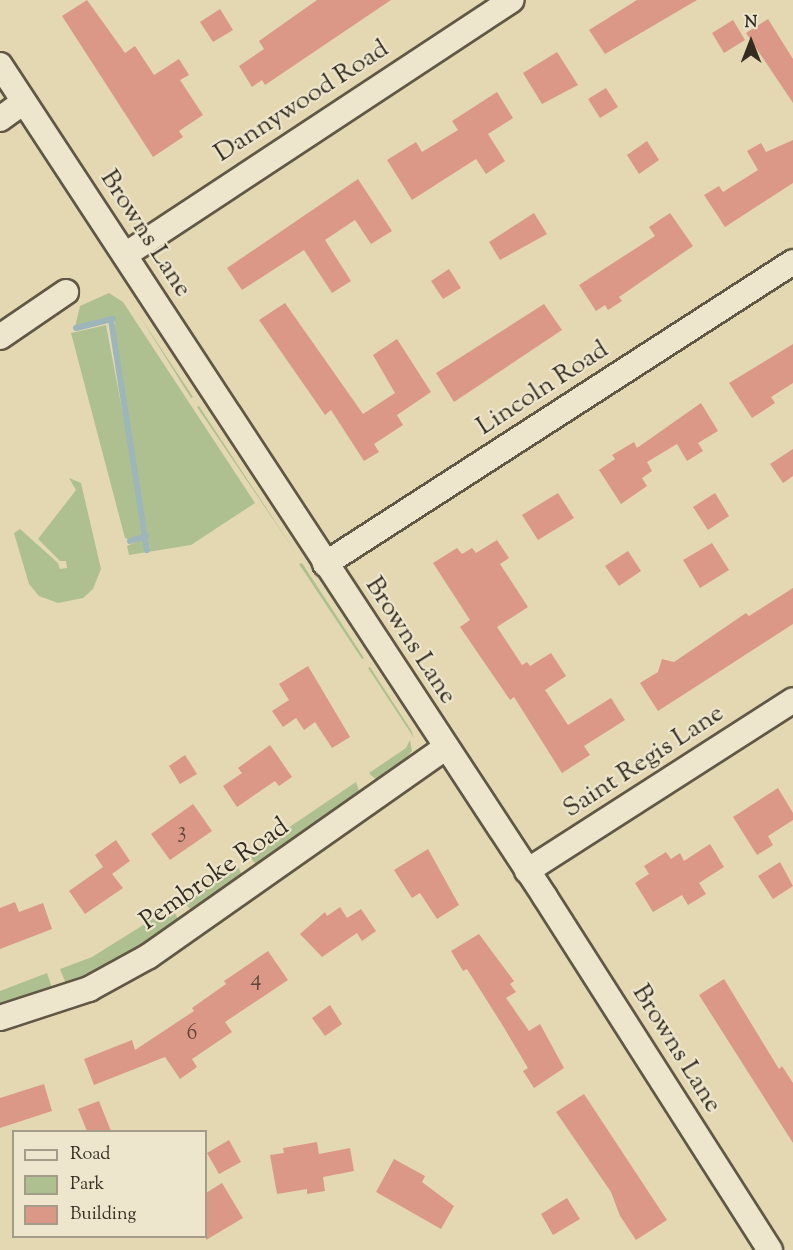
<!DOCTYPE html>
<html>
<head>
<meta charset="utf-8">
<style>
  body { margin:0 }
  #map { position:relative; width:793px; height:1250px; overflow:hidden; background:#e3d8b2; font-family:"Sorts Mill Goudy",serif }
  div>[style] { position:absolute }
  .green>* { inset:0; background:#afc090 }
  .stream>* { height:6px; margin:-3px; padding:0 3px; transform-origin:3px; border-radius:3px; background:#9cb6b9 }
  .building>* { inset:0; background:#dc9886 }
  .roads { filter:drop-shadow(2px 0 #605745) drop-shadow(-2px 0 #605745) drop-shadow(0 2px #605745) drop-shadow(0 -2px #605745) }
  .minor>* { height:24px; margin:-12px; padding:0 12px; transform-origin:12px; border-radius:12px; background:#ede6cd }
  span { translate:-50% -50%; white-space:nowrap; text-align:center; line-height:1.15; -webkit-text-stroke:4.5px #ede6cd; paint-order:stroke }
  .number-label { font-size:22px; color:#5e473a }
  .number-label span { -webkit-text-stroke-width:0 }
  .street-label { font-size:26px; color:#342c21 }
  .legend { position:absolute; left:12px; top:1130px; width:195px; height:108px; box-sizing:border-box; background:#ede6cd; border:2px solid #a39c88; margin:0; padding:8px 10px; list-style:none; font-size:18px; color:#342c21 }
  .legend li { display:flex; align-items:center; gap:12px; height:30px }
  .legend b { width:30px; border:2px solid #a39c88 }
  .north { position:absolute; left:721px; top:12px; width:60px; height:60px; -webkit-text-stroke:4px #ede6cd; paint-order:stroke; rotate:0deg; font-size:16px; font-weight:700; line-height:24px; text-align:center; color:#342c21 }
  .north::after { content:''; display:block; margin:auto; width:21px; height:27px; background:#342c21; clip-path:polygon(50% 0,100% 100%,50% 72%,0 100%) }
</style>
</head>
<body>
<div id="map">
  <div class="green">
    <div style="clip-path:polygon(109px 293px,123px 302px,255px 503px,191px 545px,129px 555px,127px 546px,142px 539px,147px 539px,144px 549px,150px 549px,115px 345px,115px 318px,75px 327px,80px 306px)"></div>
    <div style="clip-path:polygon(137px 312px,193px 397px,191px 398px)"></div>
    <div style="clip-path:polygon(106px 325px,146px 535px,130px 540px,125px 538px,71px 333px)"></div>
    <div style="clip-path:polygon(199px 406px,296px 553px,197px 407px)"></div>
    <div style="clip-path:polygon(69px 478px,81px 483px,101px 569px,93px 589px,83px 598px,58px 603px,39px 596px,29px 584px,14px 533px,20px 529px,58px 563px,60px 569px,67px 568px,66px 561px,60px 561px,38px 539px,76px 490px)"></div>
    <div style="clip-path:polygon(302px 563px,364px 658px,362px 659px,299px 564px)"></div>
    <div style="clip-path:polygon(370px 667px,411px 730px,414px 738px,368px 668px)"></div>
    <div style="clip-path:polygon(410px 740px,412px 751px,397px 768px,378px 781px,372px 776px,369px 773px,406px 748px)"></div>
    <div style="clip-path:polygon(356px 782px,360px 794px,257px 865px,248px 855px)"></div>
    <div style="clip-path:polygon(237px 865px,242px 875px,191px 910px,183px 901px)"></div>
    <div style="clip-path:polygon(172px 907px,178px 919px,164px 929px,130px 952px,66px 984px,60px 969px,92px 957px)"></div>
    <div style="clip-path:polygon(47px 973px,52px 988px,0 1005px,0 991px)"></div>
  </div>
  <div class="stream">
    <div style="left:111px;top:320px;width:233px;rotate:81.1deg"></div>
    <div style="left:76px;top:328px;width:38px;rotate:-14deg"></div>
    <div style="left:130px;top:541px;width:17px;rotate:-17deg"></div>
  </div>
  <div class="building">
    <div style="clip-path:polygon(87px 0,125px 53px,135px 46px,154px 75px,179px 59px,189px 75px,180px 80px,203px 115px,179px 131px,183px 137px,153px 157px,62px 16px)"></div>
    <div style="clip-path:polygon(317px 0,391px 0,265px 85px,262px 80px,252px 87px,239px 66px,264px 49px,259px 41px)"></div>
    <div style="clip-path:polygon(637px 0,697px 0,605px 54px,589px 30px)"></div>
    <div style="clip-path:polygon(220px 9px,233px 30px,213px 42px,200px 22px)"></div>
    <div style="clip-path:polygon(768px 19px,793px 59px,793px 103px,746px 33px)"></div>
    <div style="clip-path:polygon(733px 20px,745px 40px,724px 53px,712px 33px)"></div>
    <div style="clip-path:polygon(557px 52px,578px 85px,542px 104px,523px 73px)"></div>
    <div style="clip-path:polygon(606px 88px,618px 107px,600px 118px,588px 99px)"></div>
    <div style="clip-path:polygon(497px 92px,513px 118px,488px 134px,505px 161px,486px 174px,476px 159px,412px 200px,387px 160px,416px 142px,422px 152px,458px 130px,452px 121px)"></div>
    <div style="clip-path:polygon(793px 140px,793px 183px,725px 227px,704px 195px,719px 186px,723px 192px,758px 170px,747px 151px,761px 143px,766px 152px)"></div>
    <div style="clip-path:polygon(647px 141px,659px 160px,639px 174px,627px 155px)"></div>
    <div style="clip-path:polygon(358px 179px,392px 231px,371px 244px,355px 220px,325px 240px,351px 281px,332px 293px,304px 250px,242px 290px,227px 268px)"></div>
    <div style="clip-path:polygon(534px 213px,547px 234px,500px 260px,489px 242px)"></div>
    <div style="clip-path:polygon(670px 213px,693px 246px,619px 297px,622px 301px,608px 310px,605px 305px,596px 311px,579px 285px,655px 236px,649px 227px)"></div>
    <div style="clip-path:polygon(449px 269px,461px 288px,443px 299px,431px 281px)"></div>
    <div style="clip-path:polygon(285px 303px,363px 414px,395px 393px,373px 355px,397px 339px,431px 392px,397px 415px,403px 425px,374px 444px,379px 452px,364px 461px,331px 410px,325px 415px,259px 320px)"></div>
    <div style="clip-path:polygon(544px 304px,562px 330px,454px 402px,436px 373px)"></div>
    <div style="clip-path:polygon(793px 344px,793px 383px,771px 397px,775px 403px,752px 418px,729px 383px)"></div>
    <div style="clip-path:polygon(701px 403px,718px 431px,698px 443px,703px 451px,687px 461px,677px 444px,647px 462px,652px 471px,642px 478px,647px 486px,621px 504px,599px 470px,615px 459px,612px 455px,634px 442px,637px 448px)"></div>
    <div style="clip-path:polygon(793px 449px,793px 476px,783px 483px,770px 464px)"></div>
    <div style="clip-path:polygon(558px 493px,574px 518px,538px 540px,522px 515px)"></div>
    <div style="clip-path:polygon(715px 493px,729px 516px,708px 530px,693px 507px)"></div>
    <div style="clip-path:polygon(497px 540px,509px 558px,500px 564px,528px 607px,497px 627px,522px 665px,527px 662px,530px 666px,551px 653px,566px 676px,545px 690px,568px 725px,611px 698px,625px 720px,584px 746px,590px 755px,562px 773px,514px 697px,510px 700px,460px 627px,470px 620px,433px 563px,457px 548px,462px 554px,472px 548px,476px 553px)"></div>
    <div style="clip-path:polygon(712px 543px,729px 570px,700px 588px,683px 560px)"></div>
    <div style="clip-path:polygon(628px 551px,641px 571px,619px 586px,605px 566px)"></div>
    <div style="clip-path:polygon(793px 588px,793px 624px,658px 711px,640px 683px,658px 672px,662px 659px,674px 662px,746px 613px,749px 616px)"></div>
    <div style="clip-path:polygon(308px 666px,350px 737px,332px 748px,315px 722px,304px 730px,296px 718px,283px 727px,272px 711px,289px 700px,279px 684px)"></div>
    <div style="clip-path:polygon(270px 745px,292px 777px,279px 786px,275px 781px,237px 807px,223px 786px,242px 773px,238px 768px)"></div>
    <div style="clip-path:polygon(185px 755px,197px 774px,180px 784px,169px 766px)"></div>
    <div style="clip-path:polygon(778px 788px,793px 813px,793px 820px,768px 836px,773px 845px,757px 855px,733px 817px)"></div>
    <div style="clip-path:polygon(193px 804px,212px 831px,170px 860px,151px 834px)"></div>
    <div style="clip-path:polygon(116px 840px,130px 861px,112px 874px,123px 888px,85px 914px,69px 891px,103px 867px,95px 855px)"></div>
    <div style="clip-path:polygon(710px 844px,724px 867px,699px 883px,706px 894px,688px 905px,682px 895px,653px 912px,635px 883px,649px 874px,644px 866px,666px 852px,671px 859px,680px 853px,684px 861px)"></div>
    <div style="clip-path:polygon(428px 849px,459px 905px,437px 919px,420px 893px,412px 898px,394px 870px)"></div>
    <div style="clip-path:polygon(780px 862px,793px 886px,773px 899px,758px 876px)"></div>
    <div style="clip-path:polygon(15px 902px,19px 912px,43px 903px,52px 929px,0 949px,0 908px)"></div>
    <div style="clip-path:polygon(340px 907px,347px 918px,361px 909px,376px 931px,362px 941px,357px 933px,322px 957px,300px 934px,325px 912px,327px 916px)"></div>
    <div style="clip-path:polygon(479px 934px,514px 981px,510px 984px,516px 992px,506px 998px,529px 1031px,540px 1024px,564px 1068px,534px 1088px,523px 1071px,528px 1068px,503px 1026px,467px 969px,463px 971px,451px 951px)"></div>
    <div style="clip-path:polygon(268px 951px,288px 980px,225px 1022px,232px 1032px,192px 1059px,197px 1067px,180px 1079px,165px 1057px,94px 1085px,84px 1059px,132px 1040px,135px 1050px,194px 1011px,192px 1008px,226px 984px,224px 981px)"></div>
    <div style="clip-path:polygon(724px 979px,779px 1069px,782px 1066px,793px 1083px,793px 1143px,699px 995px)"></div>
    <div style="clip-path:polygon(330px 1005px,342px 1024px,325px 1036px,312px 1018px)"></div>
    <div style="clip-path:polygon(44px 1084px,52px 1111px,0 1128px,0 1098px)"></div>
    <div style="clip-path:polygon(584px 1094px,667px 1220px,636px 1240px,620px 1216px,611px 1192px,556px 1112px)"></div>
    <div style="clip-path:polygon(99px 1101px,111px 1131px,87px 1131px,78px 1109px)"></div>
    <div style="clip-path:polygon(229px 1140px,241px 1162px,219px 1174px,207px 1153px)"></div>
    <div style="clip-path:polygon(317px 1142px,319px 1154px,350px 1148px,354px 1171px,323px 1177px,325px 1191px,307px 1194px,307px 1189px,277px 1194px,270px 1155px,284px 1153px,283px 1148px)"></div>
    <div style="clip-path:polygon(394px 1159px,425px 1176px,422px 1182px,454px 1206px,441px 1229px,376px 1192px)"></div>
    <div style="clip-path:polygon(222px 1183px,243px 1218px,206px 1240px,206px 1193px)"></div>
    <div style="clip-path:polygon(567px 1198px,580px 1219px,553px 1235px,541px 1214px)"></div>
  </div>
  <div class="roads">
    <div class="minor">
      <div style="left:0;top:65px;width:995px;rotate:56.77deg"></div>
      <div style="left:545px;top:897px;width:419px;rotate:57.5deg"></div>
      <div style="left:0;top:119px;width:29px;rotate:-36deg"></div>
      <div style="left:125px;top:255px;width:463px;rotate:-33.4deg"></div>
      <div style="left:0;top:337px;width:80px;rotate:-34.3deg"></div>
      <div style="left:325px;top:564px;width:557px;rotate:-32.83deg"></div>
      <div style="left:527px;top:871px;width:316px;rotate:-32.7deg"></div>
      <div style="left:0;top:1018px;width:94px;rotate:-18deg"></div>
      <div style="left:89px;top:989px;width:68px;rotate:-28.8deg"></div>
      <div style="left:149px;top:956px;width:363px;rotate:-35.1deg"></div>
    </div>
  </div>
  <div class="number-label">
    <span style="left:182px;top:833px">3</span>
    <span style="left:256px;top:981px">4</span>
    <span style="left:192px;top:1035px">6</span>
  </div>
  <div class="street-label">
    <span style="left:302px;top:102px;rotate:-33deg">Dannywood Road</span>
    <span style="left:145px;top:234px;rotate:57deg">Browns Lane</span>
    <span style="left:543px;top:389px;rotate:-33deg">Lincoln Road</span>
    <span style="left:410px;top:641px;rotate:57deg">Browns Lane</span>
    <span style="left:644px;top:762px;rotate:-33deg">Saint Regis Lane</span>
    <span style="left:215px;top:875px;rotate:-35deg">Pembroke Road</span>
    <span style="left:676px;top:1049px;rotate:58deg">Browns Lane</span>
  </div>
  <ul class="legend">
  <li><b style="height:8px;background:#ede6cd"></b>Road</li>
  <li><b style="height:16px;background:#afc090"></b>Park</li>
  <li><b style="height:16px;background:#dc9886"></b>Building</li>
  </ul>
  <div class="north">N</div>
</div>
</body>
</html>
